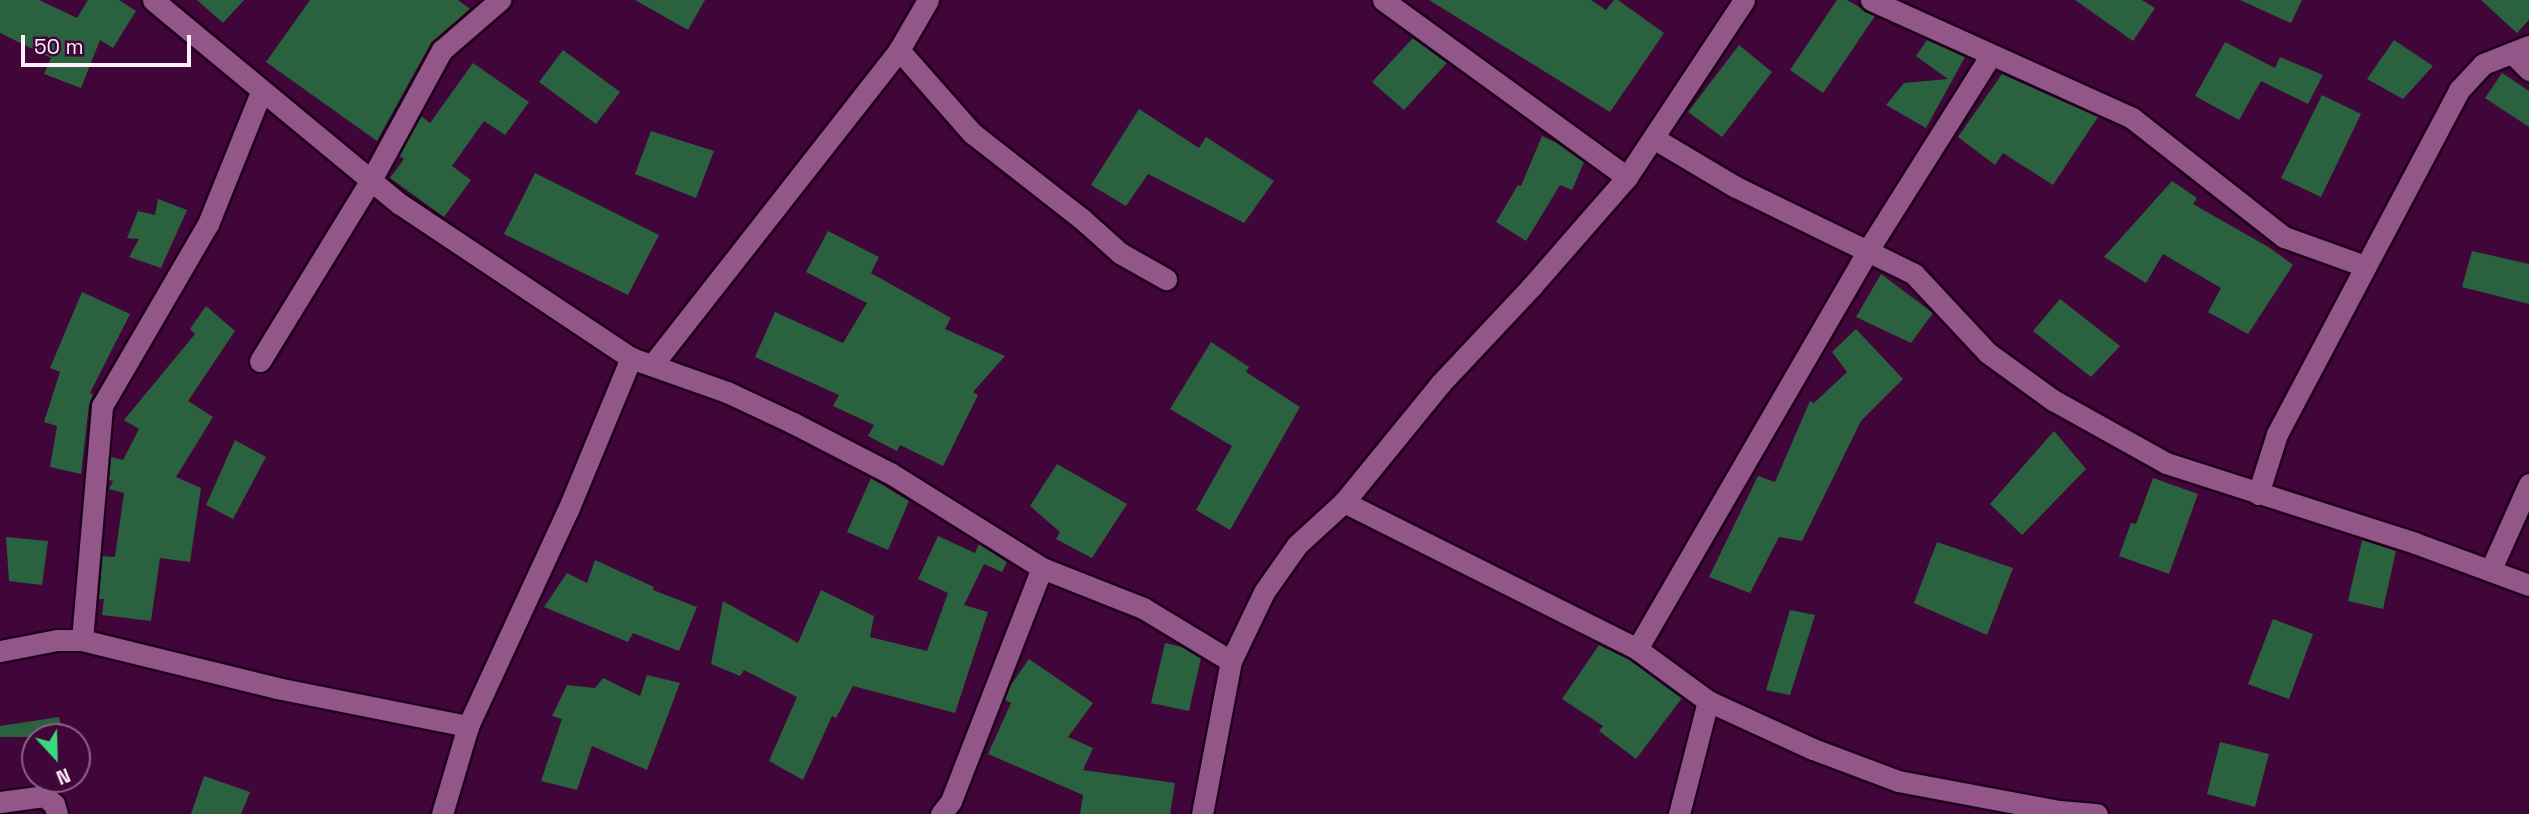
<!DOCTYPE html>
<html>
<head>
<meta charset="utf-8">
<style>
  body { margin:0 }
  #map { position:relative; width:2529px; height:814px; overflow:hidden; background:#400639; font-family:"Space Grotesk",sans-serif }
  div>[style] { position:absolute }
  .building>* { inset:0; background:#2a613e }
  .roads { filter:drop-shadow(2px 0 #20001c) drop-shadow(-2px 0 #20001c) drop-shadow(0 2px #20001c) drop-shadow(0 -2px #20001c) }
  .minor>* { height:21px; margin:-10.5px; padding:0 10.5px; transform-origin:10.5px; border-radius:10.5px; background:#935689 }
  span { translate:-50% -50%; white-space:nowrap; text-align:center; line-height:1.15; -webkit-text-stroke:7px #400639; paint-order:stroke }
  .north { position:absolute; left:21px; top:723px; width:70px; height:70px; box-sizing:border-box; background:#400639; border:2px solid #8c6386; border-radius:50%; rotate:158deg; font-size:19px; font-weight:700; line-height:28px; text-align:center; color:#feeffa }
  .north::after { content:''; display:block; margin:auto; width:24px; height:32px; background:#3bd77f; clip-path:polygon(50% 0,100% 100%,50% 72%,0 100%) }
  .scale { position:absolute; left:21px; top:35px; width:170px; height:32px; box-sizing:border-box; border:4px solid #feeffa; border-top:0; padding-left:9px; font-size:21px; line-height:24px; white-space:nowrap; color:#feeffa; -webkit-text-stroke:5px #400639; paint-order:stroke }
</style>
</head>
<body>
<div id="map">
  <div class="building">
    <div style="clip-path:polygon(0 0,39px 0,77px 18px,88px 0,119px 0,136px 11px,113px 48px,100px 40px,81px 88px,44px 74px,51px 58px,0 33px)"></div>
    <div style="clip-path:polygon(197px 0,244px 0,223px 23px)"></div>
    <div style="clip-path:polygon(310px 0,458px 0,470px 9px,431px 43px,377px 141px,266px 62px)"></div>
    <div style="clip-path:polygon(635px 0,705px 0,688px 30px)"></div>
    <div style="clip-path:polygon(1429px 0,1591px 0,1606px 10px,1614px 0,1618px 0,1664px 33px,1610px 112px)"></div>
    <div style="clip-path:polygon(1837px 0,1847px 0,1875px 16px,1823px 93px,1790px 70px)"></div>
    <div style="clip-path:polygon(2075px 0,2142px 0,2155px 8px,2133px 41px)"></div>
    <div style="clip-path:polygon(2240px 0,2302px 0,2291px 23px)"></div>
    <div style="clip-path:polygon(2481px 0,2529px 0,2529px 20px,2517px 33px)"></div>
    <div style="clip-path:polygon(1413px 38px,1447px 63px,1404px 110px,1372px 82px)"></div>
    <div style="clip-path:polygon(1927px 40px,1965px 57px,1926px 128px,1886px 105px,1904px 83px,1948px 79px,1916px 56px)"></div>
    <div style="clip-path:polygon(2394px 40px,2433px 66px,2403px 99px,2367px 79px)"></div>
    <div style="clip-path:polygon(2225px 42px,2275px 68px,2280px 57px,2323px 75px,2308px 104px,2261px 81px,2239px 120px,2195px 96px)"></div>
    <div style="clip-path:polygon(1739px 45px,1772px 72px,1722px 137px,1688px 112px)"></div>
    <div style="clip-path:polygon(563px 50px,620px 92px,596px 124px,539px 82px)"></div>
    <div style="clip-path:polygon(473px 63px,529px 102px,505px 135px,484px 121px,452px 166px,471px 180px,444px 217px,390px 178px,404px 159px,399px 156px,421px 116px,430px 123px)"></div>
    <div style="clip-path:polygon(2502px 73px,2529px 91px,2529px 127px,2485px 98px)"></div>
    <div style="clip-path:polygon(2002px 74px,2098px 117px,2053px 185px,2003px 153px,1995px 165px,1958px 137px)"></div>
    <div style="clip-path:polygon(2322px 95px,2361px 114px,2321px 197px,2281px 178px)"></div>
    <div style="clip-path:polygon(1139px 109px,1199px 148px,1206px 137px,1274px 181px,1244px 223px,1148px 174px,1126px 206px,1091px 185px)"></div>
    <div style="clip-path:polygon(651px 131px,714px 151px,696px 198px,635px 174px)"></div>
    <div style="clip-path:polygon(1542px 136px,1557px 143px,1584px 162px,1572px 190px,1560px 185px,1526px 241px,1496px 222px,1518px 185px,1521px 186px)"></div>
    <div style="clip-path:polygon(535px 173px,659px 235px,628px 295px,504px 234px)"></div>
    <div style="clip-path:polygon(2172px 181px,2197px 198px,2193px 204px,2270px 248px,2293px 265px,2248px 334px,2208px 312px,2221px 288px,2163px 254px,2146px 283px,2104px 257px)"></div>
    <div style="clip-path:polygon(158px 199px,187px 210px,161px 268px,129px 257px,139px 239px,127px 238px,138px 211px,155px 215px)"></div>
    <div style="clip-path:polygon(828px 231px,879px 257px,871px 273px,951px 318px,945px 329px,1005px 356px,973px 392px,978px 395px,943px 466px,900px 445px,897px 451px,868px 436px,874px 425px,833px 406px,839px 395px,755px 357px,775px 312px,843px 343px,867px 303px,806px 272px)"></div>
    <div style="clip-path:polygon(2472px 251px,2529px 264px,2529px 304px,2462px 287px)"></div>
    <div style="clip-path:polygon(1881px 274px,1933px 313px,1911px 343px,1856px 317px)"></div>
    <div style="clip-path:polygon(82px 292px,130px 314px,90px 393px,93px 395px,89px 405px,81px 474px,50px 467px,57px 426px,44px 422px,60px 372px,50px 368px)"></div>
    <div style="clip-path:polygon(2060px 299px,2120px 346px,2091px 377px,2033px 331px)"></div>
    <div style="clip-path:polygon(206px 306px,235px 331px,188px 401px,213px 417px,176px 477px,201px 488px,190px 562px,160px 558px,151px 621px,102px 615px,104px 599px,99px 599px,102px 556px,115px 557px,124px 493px,109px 489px,113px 481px,109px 480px,111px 457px,123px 460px,139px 429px,124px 420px,195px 334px,190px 329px)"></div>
    <div style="clip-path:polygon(1856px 329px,1903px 379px,1861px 421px,1802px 541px,1779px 537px,1750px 593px,1709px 577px,1758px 476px,1775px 482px,1810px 401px,1814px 403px,1847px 372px,1832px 352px)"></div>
    <div style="clip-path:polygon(1211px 342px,1249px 367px,1246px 372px,1300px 407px,1230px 530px,1196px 510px,1232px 446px,1170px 409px)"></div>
    <div style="clip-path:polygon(2054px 431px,2086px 469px,2022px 535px,1990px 504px)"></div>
    <div style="clip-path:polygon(235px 440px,266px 457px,233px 519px,206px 505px)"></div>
    <div style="clip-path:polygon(1057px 464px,1127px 504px,1092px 558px,1056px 539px,1060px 532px,1030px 506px)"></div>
    <div style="clip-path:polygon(871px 478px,909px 501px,888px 550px,847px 532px)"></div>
    <div style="clip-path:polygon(2153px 478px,2198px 494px,2169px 574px,2119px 556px,2131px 523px,2136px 524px)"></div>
    <div style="clip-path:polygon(938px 536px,975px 553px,979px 544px,1007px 562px,1002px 572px,984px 564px,964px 605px,988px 612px,955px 713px,853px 686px,836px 718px,832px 716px,803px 780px,769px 761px,797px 697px,744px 670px,740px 676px,711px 664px,723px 601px,798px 643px,821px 590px,874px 616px,870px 637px,927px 651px,948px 593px,918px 579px)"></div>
    <div style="clip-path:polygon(6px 537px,48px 541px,42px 585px,9px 581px)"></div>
    <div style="clip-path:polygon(2362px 540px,2396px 551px,2383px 609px,2348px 601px)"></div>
    <div style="clip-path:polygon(1937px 542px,2013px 568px,1987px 635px,1914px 603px)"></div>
    <div style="clip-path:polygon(595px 560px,654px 587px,653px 590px,697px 607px,679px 651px,633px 633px,628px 642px,544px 607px,567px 573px,587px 583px)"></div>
    <div style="clip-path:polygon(1790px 610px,1815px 615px,1790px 695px,1766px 690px)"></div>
    <div style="clip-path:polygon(2273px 619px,2313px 634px,2289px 699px,2248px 684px)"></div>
    <div style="clip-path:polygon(1165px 643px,1182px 647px,1201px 658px,1189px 711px,1151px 703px)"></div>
    <div style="clip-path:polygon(1599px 645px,1630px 660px,1682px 698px,1636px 759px,1599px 731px,1603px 726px,1562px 699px)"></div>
    <div style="clip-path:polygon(1029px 659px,1093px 703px,1068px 737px,1093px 748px,1083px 770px,1175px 783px,1170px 814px,1080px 814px,1083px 795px,988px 754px,1011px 703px,1005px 700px,1010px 686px)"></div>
    <div style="clip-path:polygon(647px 675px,680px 683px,647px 770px,592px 746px,577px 790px,541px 781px,562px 719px,552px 716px,567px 685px,595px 688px,603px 678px,640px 696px)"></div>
    <div style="clip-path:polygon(59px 717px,64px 737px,0 737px,0 726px)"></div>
    <div style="clip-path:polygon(2220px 742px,2269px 754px,2255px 807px,2207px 794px)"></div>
    <div style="clip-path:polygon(204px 776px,250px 792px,241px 814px,191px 814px)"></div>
  </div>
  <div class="roads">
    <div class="minor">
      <div style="left:153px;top:0;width:320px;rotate:39.6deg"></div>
      <div style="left:400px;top:204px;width:278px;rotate:33.7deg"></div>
      <div style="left:631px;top:358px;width:102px;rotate:19.5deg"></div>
      <div style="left:727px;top:392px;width:73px;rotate:25.2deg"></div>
      <div style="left:793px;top:423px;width:109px;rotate:27.3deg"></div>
      <div style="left:890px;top:473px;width:179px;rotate:32deg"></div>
      <div style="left:1042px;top:568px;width:109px;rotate:21.6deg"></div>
      <div style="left:1143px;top:608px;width:103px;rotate:31.1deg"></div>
      <div style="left:1383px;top:0;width:301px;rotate:36deg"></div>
      <div style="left:1871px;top:0;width:286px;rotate:24.3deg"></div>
      <div style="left:2132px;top:118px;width:193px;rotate:38.1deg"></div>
      <div style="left:2284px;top:237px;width:86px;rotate:19.7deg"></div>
      <div style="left:899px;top:50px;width:111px;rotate:48.7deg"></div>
      <div style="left:972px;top:133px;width:140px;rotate:38deg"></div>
      <div style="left:1082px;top:219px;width:51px;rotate:41.8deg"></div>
      <div style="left:1120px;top:253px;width:53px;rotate:29.5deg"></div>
      <div style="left:2513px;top:54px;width:23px;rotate:45deg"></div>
      <div style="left:1655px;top:139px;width:94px;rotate:30.7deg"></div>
      <div style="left:1736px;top:187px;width:198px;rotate:26deg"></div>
      <div style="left:1914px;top:274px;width:108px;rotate:46.9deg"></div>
      <div style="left:1988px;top:353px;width:80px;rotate:35.9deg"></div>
      <div style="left:2053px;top:400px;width:129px;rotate:29.1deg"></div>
      <div style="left:2166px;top:463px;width:262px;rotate:17.8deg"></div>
      <div style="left:2415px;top:543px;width:121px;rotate:20.2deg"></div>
      <div style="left:260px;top:361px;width:212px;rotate:-58.5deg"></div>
      <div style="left:371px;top:180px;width:148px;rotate:-61.4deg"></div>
      <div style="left:442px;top:50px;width:77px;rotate:-40.8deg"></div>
      <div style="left:653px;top:364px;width:399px;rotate:-51.9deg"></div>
      <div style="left:899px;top:50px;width:58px;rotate:-59.9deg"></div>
      <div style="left:2258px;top:494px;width:63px;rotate:-72.4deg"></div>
      <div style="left:2277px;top:434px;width:389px;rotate:-62.1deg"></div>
      <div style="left:2459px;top:90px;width:35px;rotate:-47deg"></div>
      <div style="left:2483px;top:64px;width:49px;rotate:-21.4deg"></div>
      <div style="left:1344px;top:502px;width:328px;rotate:26.6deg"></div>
      <div style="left:1637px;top:649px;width:88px;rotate:36.2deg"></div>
      <div style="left:1708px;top:701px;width:115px;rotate:24.6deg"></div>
      <div style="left:1813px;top:749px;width:91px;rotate:20.6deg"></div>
      <div style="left:1898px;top:781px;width:164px;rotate:10.6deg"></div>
      <div style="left:2059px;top:811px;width:38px;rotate:5deg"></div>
      <div style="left:2491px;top:569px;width:93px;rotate:-65.9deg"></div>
      <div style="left:82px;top:640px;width:235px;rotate:-85.1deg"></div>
      <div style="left:102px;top:406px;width:211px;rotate:-59.8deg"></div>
      <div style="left:208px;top:224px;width:144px;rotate:-68.1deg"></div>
      <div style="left:1637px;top:649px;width:461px;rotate:-59.9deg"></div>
      <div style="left:1868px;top:250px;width:229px;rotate:-57.8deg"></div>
      <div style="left:0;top:651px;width:58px;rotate:-10.9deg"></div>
      <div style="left:57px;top:640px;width:25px"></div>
      <div style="left:82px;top:640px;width:201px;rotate:13.8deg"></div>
      <div style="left:277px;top:688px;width:195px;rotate:11.3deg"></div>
      <div style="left:0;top:802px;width:44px;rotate:-7.8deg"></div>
      <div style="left:44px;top:796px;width:13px;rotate:39deg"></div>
      <div style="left:54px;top:804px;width:10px;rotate:73deg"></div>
      <div style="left:442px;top:814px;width:92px;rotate:-73.5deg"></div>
      <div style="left:468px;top:726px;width:238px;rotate:-65.2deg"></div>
      <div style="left:568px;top:510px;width:165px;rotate:-67.5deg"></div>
      <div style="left:941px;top:814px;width:16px;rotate:-52deg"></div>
      <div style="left:951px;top:801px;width:250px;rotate:-68.7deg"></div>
      <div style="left:1202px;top:814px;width:156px;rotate:-79.3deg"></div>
      <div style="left:1231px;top:661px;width:76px;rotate:-64.4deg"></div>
      <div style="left:1264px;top:592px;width:57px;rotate:-54.9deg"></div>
      <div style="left:1297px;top:545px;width:64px;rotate:-42.5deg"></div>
      <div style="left:1344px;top:502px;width:154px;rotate:-50.8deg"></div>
      <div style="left:1441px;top:383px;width:133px;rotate:-46.8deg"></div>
      <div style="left:1532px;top:286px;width:145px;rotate:-48.9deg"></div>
      <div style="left:1627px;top:177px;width:212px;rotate:-56.5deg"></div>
      <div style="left:1679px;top:814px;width:117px;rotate:-75.6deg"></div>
    </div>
  </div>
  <div class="north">N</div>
  <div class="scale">50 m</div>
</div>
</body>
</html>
